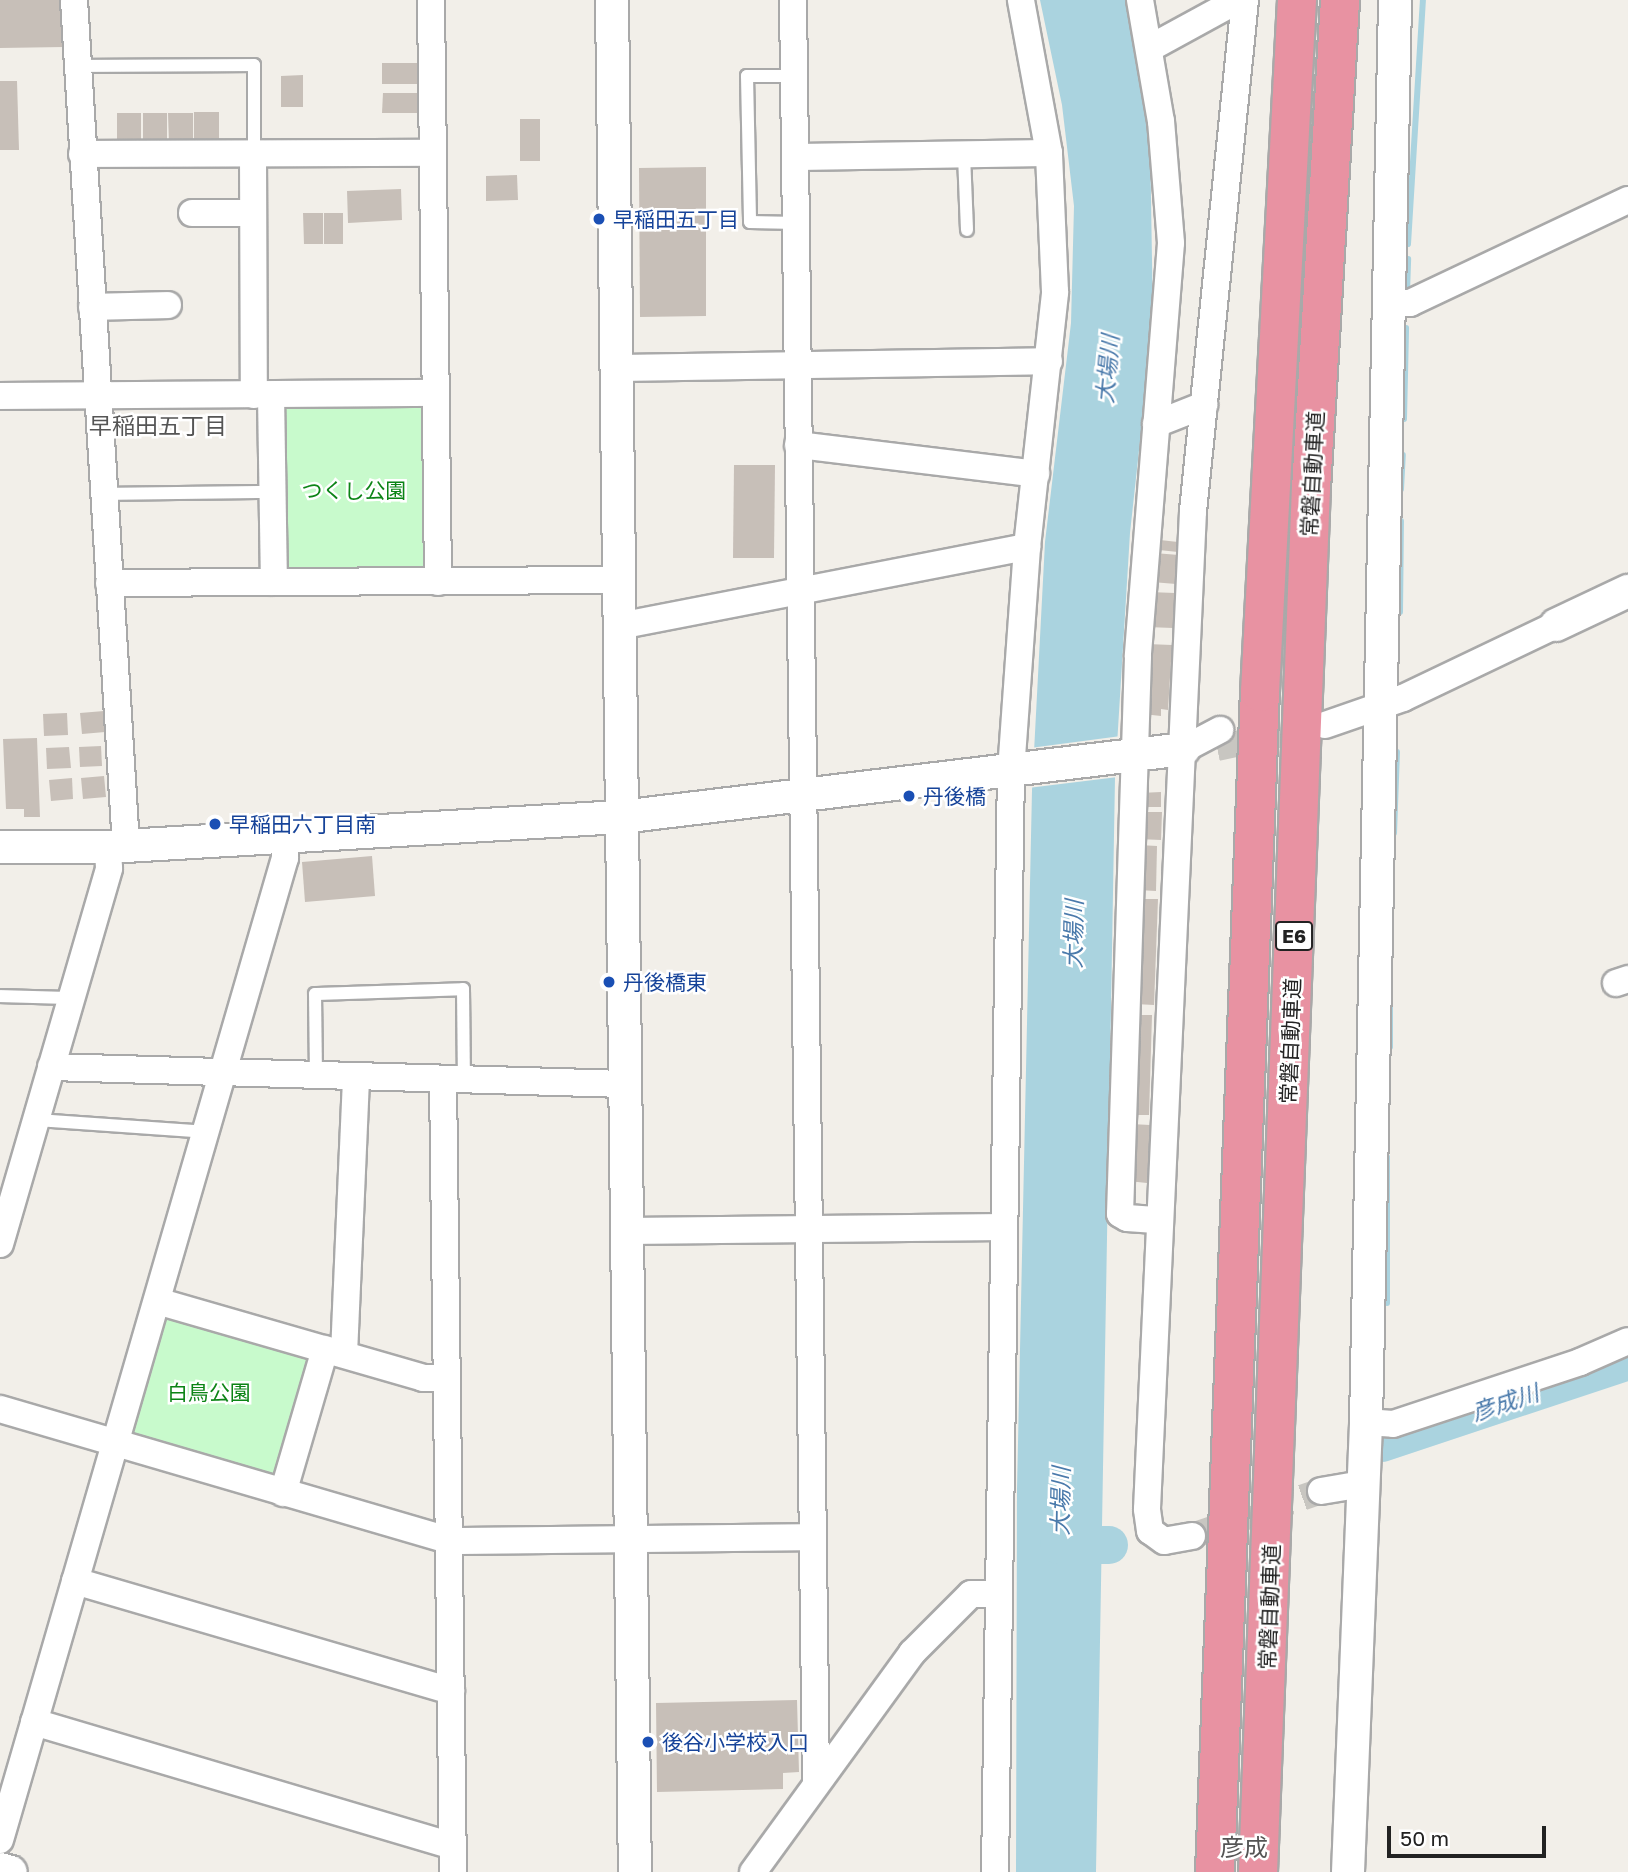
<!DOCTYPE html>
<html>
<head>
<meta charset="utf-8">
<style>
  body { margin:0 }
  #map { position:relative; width:1628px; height:1872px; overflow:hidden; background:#f2efe9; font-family:"Golos Text","Noto Sans JP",sans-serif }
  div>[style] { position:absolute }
  .park>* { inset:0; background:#c8facc }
  .water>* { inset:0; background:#aad3df }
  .pier>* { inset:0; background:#f2efe9 }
  .stream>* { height:6px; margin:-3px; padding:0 3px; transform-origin:3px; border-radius:3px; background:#aad3df }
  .river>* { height:38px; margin:-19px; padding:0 19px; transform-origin:19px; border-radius:19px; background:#aad3df }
  .building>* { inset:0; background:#c7bfb8 }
  .minor-tunnel>* { height:26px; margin-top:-13px; transform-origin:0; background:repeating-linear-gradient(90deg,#c8c6c1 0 26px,transparent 0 39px) }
  .roads { filter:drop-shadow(2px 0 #a9a9a9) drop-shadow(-2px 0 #a9a9a9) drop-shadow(0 2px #a9a9a9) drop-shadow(0 -2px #a9a9a9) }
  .service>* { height:12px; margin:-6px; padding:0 6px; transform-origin:6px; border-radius:6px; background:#fff }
  .minor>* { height:26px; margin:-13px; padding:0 13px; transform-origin:13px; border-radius:13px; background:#fff }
  .tertiary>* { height:32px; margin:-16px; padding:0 16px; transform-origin:16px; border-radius:16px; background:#fff }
  .motorway>* { height:38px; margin:-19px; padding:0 19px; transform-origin:19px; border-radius:19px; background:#e892a2 }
  .dots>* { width:19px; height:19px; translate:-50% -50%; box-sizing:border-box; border:4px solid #fff; border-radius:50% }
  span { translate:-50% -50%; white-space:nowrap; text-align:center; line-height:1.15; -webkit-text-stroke:5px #fff; paint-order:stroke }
  .shield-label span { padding:2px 5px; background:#fff; border:2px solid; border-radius:5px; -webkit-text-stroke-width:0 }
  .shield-label { font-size:19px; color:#222; font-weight:700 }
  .transit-label { font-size:21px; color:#164399 }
  .left { translate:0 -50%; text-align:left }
  .street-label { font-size:21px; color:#222 }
  .park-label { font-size:21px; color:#0c8416 }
  .water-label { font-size:23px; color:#4a7aab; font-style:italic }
  .neighbourhood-label { font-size:23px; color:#555 }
  .quarter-label { font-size:24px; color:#555 }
  .scale { position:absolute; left:1387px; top:1826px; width:159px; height:32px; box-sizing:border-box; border:4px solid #222; border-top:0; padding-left:9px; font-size:21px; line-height:24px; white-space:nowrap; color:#222; -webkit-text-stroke:5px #fff; paint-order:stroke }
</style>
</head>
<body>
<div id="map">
  <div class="park">
    <div style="clip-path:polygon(426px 405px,428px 573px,281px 573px,280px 407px)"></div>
    <div style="clip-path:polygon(165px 1313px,314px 1358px,276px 1477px,126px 1436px)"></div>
  </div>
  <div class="water">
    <div style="clip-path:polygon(1040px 0,1127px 0,1150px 136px,1153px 322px,1130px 533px,1115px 778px,1096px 1872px,1016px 1872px,1017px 1489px,1032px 790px,1045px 542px,1071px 323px,1074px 206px,1062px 105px)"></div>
  </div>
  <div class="pier">
    <div style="clip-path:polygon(1121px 736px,1118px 777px,1028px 788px,1030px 748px)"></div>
  </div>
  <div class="stream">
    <div style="left:1408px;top:244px;width:244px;rotate:-86.5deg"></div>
    <div style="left:1407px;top:292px;width:33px;rotate:-88deg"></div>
    <div style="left:1404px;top:419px;width:91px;rotate:-88.7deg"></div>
    <div style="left:1401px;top:489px;width:34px;rotate:-87deg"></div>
    <div style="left:1400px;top:612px;width:91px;rotate:-89.4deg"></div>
    <div style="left:1394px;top:833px;width:81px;rotate:-87.9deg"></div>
    <div style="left:1390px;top:1047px;width:58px;rotate:-90deg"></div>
    <div style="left:1387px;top:1303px;width:146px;rotate:-90deg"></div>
  </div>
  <div class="river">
    <div style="left:1382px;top:1443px;width:259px;rotate:-18.4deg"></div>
    <div style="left:1059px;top:1545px;width:50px"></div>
  </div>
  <div class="building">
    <div style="clip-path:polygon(0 0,63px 0,64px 47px,0 48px)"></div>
    <div style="clip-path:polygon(382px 63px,419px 63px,419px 84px,382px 84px)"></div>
    <div style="clip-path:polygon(303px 75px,303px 107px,281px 107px,281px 76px)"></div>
    <div style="clip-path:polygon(0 81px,17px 81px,19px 150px,0 150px)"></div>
    <div style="clip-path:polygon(383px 93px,417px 93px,417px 113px,382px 113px)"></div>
    <div style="clip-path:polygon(194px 112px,219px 112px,219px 143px,194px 143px)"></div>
    <div style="clip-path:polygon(117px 113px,141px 113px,141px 143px,117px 144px)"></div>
    <div style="clip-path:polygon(143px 113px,167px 113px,167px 143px,143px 143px)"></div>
    <div style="clip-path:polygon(168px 113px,193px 113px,193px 143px,169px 143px)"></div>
    <div style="clip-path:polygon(520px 119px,540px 119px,540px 161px,520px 161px)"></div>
    <div style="clip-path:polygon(706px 167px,706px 316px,640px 317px,639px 168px)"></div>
    <div style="clip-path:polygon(517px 175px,518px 200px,486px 201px,486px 176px)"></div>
    <div style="clip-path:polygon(401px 189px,402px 220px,348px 223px,347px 191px)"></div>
    <div style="clip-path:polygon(303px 213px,323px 213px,323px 244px,304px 244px)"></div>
    <div style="clip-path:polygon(324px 213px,343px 213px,343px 244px,324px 244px)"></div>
    <div style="clip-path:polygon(734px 465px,775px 465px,774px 558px,733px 558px)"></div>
    <div style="clip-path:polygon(1160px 540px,1178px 542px,1178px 552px,1159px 550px)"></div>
    <div style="clip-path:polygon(1154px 553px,1179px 555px,1176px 584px,1152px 582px)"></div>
    <div style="clip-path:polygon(1149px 592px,1175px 593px,1173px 628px,1147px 627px)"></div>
    <div style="clip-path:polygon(1147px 644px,1172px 645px,1168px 710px,1161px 709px,1161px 716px,1143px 714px)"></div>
    <div style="clip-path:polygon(104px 711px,105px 732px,82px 734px,80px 713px)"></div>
    <div style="clip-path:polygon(67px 713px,68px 735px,44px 736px,43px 714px)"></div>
    <div style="clip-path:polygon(37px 738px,40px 817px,24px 817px,24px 809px,6px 809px,3px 739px)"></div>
    <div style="clip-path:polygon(101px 746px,102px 766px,80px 767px,79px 747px)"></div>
    <div style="clip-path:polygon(69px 747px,71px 768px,47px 769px,46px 748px)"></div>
    <div style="clip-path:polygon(104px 776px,106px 797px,83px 799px,81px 778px)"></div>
    <div style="clip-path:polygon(72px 778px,73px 799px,51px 801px,49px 780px)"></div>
    <div style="clip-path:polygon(1161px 792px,1161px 807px,1140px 807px,1140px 793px)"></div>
    <div style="clip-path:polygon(1143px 812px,1162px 812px,1161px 840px,1138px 839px)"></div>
    <div style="clip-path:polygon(1139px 845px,1157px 846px,1156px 891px,1138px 890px)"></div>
    <div style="clip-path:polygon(372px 856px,375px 896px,305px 902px,302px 862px)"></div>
    <div style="clip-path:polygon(1139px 899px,1158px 899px,1154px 1005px,1135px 1004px)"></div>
    <div style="clip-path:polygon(1131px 1015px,1152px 1015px,1149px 1115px,1129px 1115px)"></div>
    <div style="clip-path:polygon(1131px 1124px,1150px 1125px,1147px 1183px,1128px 1181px)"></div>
    <div style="clip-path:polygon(797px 1700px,799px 1772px,783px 1773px,783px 1789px,657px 1792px,656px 1703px)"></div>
  </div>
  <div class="minor-tunnel">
    <div style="left:1217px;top:748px;width:101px;rotate:-12deg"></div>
    <div style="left:1192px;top:1536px;width:137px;rotate:-19.2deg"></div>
  </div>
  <div class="roads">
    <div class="service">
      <div style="left:77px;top:66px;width:177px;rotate:-0.3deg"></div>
      <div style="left:254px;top:65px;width:88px;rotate:90deg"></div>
      <div style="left:794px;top:76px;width:47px;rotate:180deg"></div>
      <div style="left:747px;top:76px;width:146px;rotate:88.8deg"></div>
      <div style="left:750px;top:222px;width:47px;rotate:1.2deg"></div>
      <div style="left:964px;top:155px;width:75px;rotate:87.7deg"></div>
      <div style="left:104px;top:494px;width:168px;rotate:-0.7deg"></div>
      <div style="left:0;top:996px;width:71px;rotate:1.6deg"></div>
      <div style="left:316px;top:1075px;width:81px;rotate:-90.7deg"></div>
      <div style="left:315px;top:994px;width:148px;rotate:-1.9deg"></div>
      <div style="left:463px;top:989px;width:91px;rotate:89.4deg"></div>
      <div style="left:36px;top:1120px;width:170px;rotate:4deg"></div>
    </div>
    <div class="minor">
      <div style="left:74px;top:0;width:848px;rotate:86.48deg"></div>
      <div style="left:431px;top:0;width:582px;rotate:89.31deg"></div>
      <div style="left:793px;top:0;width:1783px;rotate:89.26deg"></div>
      <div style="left:1140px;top:0;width:123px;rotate:80.2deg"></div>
      <div style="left:1161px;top:121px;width:122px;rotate:85.3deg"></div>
      <div style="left:1171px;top:243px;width:415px;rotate:94.6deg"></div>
      <div style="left:1138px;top:657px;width:557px;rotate:91.85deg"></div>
      <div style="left:1120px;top:1214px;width:8px;rotate:30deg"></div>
      <div style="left:1127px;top:1218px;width:32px;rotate:4deg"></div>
      <div style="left:1150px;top:48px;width:100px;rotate:-28.6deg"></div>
      <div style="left:253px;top:153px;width:242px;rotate:89.8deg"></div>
      <div style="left:82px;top:154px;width:350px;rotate:-0.2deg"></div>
      <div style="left:796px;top:157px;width:253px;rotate:-0.9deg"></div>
      <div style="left:192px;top:213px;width:61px"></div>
      <div style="left:1388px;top:303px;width:22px"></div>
      <div style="left:1410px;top:303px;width:241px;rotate:-25.3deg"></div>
      <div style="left:92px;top:307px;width:76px;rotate:-1.5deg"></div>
      <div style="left:617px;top:368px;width:432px;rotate:-0.9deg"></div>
      <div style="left:271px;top:395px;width:187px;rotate:89.1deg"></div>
      <div style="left:0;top:396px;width:435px;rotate:-0.4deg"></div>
      <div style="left:1156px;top:424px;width:52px;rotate:-21.6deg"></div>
      <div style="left:798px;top:445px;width:240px;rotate:6.9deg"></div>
      <div style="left:109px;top:583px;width:509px;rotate:-0.34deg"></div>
      <div style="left:619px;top:626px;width:416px;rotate:-11deg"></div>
      <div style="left:1325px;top:725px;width:83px;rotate:-19.1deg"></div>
      <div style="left:1403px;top:698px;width:170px;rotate:-25.5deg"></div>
      <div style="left:1184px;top:749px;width:41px;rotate:-27.8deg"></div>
      <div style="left:1616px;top:983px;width:13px;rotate:-18deg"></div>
      <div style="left:51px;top:1067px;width:574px;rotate:1.7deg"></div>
      <div style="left:443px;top:1079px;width:793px;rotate:89.28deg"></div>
      <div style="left:627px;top:1231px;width:377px;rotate:-0.6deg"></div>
      <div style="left:0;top:1244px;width:391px;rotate:-73.8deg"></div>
      <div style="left:109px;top:868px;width:21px;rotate:-93deg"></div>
      <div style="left:157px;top:1301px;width:277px;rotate:16.1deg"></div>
      <div style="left:423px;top:1378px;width:23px"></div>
      <div style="left:344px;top:1354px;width:277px;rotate:-87.5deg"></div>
      <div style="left:0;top:1409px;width:469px;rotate:16.3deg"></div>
      <div style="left:450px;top:1541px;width:361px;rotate:-0.6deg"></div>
      <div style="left:1366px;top:1422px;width:27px;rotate:4deg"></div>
      <div style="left:1393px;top:1424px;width:197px;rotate:-18.3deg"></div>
      <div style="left:1580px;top:1362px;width:52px;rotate:-23.6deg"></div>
      <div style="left:1321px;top:1491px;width:43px;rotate:-9.5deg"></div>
      <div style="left:283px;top:1493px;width:150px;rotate:-73.7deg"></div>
      <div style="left:1192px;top:1536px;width:28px;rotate:170deg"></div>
      <div style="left:1164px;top:1541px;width:17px;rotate:-144deg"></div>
      <div style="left:1150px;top:1531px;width:22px;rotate:-98deg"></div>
      <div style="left:1147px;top:1509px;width:999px;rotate:-87.36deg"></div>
      <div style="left:1193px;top:511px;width:514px;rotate:-84.19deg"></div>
      <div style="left:75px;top:1581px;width:392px;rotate:16.3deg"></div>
      <div style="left:34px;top:1722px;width:437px;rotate:16.5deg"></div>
      <div style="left:0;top:1840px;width:1023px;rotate:-73.82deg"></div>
      <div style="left:285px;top:858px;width:22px;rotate:-90deg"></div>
      <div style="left:753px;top:1872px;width:271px;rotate:-54deg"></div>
      <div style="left:912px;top:1653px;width:83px;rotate:-45deg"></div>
      <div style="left:971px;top:1594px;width:27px"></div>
      <div style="left:995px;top:1872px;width:1101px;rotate:-89.17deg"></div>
      <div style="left:1011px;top:771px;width:225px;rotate:-85.9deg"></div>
      <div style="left:1027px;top:547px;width:257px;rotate:-83.7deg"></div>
      <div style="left:1055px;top:292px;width:139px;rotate:-92.5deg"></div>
      <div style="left:1049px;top:153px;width:156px;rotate:-100.4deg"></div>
    </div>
    <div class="tertiary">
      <div style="left:612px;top:0;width:1872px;rotate:89.3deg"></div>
      <div style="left:1556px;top:625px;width:80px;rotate:-25.3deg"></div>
      <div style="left:0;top:847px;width:108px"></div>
      <div style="left:108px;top:847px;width:514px;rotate:-3.35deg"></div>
      <div style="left:621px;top:817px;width:567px;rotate:-6.89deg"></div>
      <div style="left:0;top:1869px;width:11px;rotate:15deg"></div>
      <div style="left:1348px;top:1872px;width:450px;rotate:-87.7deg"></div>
      <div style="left:1366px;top:1422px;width:1422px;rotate:-88.83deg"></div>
    </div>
    <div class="motorway">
      <div style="left:1215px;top:1872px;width:1181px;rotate:-87.82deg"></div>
      <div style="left:1260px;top:692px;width:693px;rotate:-86.94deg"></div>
      <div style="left:1258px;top:1872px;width:1384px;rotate:-87.81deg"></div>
      <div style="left:1311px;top:489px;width:490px;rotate:-86.6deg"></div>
    </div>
  </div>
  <div class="dots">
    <div style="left:599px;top:219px;background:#1a4fb4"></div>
    <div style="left:909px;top:796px;background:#1a4fb4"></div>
    <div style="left:215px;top:824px;background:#1a4fb4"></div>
    <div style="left:609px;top:982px;background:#1a4fb4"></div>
    <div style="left:648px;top:1742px;background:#1a4fb4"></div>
  </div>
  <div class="shield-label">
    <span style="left:1294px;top:936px">E6</span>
  </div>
  <div class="transit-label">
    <span class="left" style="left:613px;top:219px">早稲田五丁目</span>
    <span class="left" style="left:923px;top:796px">丹後橋</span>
    <span class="left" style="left:229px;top:824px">早稲田六丁目南</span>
    <span class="left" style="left:623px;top:982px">丹後橋東</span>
    <span class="left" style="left:662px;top:1742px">後谷小学校入口</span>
  </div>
  <div class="street-label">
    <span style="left:1312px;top:474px;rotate:-87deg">常磐自動車道</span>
    <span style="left:1290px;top:1041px;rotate:-88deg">常磐自動車道</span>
    <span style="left:1269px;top:1607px;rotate:-88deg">常磐自動車道</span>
  </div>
  <div class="park-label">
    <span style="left:354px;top:490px">つくし公園</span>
    <span style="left:209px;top:1392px">白鳥公園</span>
  </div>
  <div class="water-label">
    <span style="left:1107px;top:369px;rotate:-85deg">大場川</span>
    <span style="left:1073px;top:934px;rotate:-89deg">大場川</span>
    <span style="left:1505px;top:1402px;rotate:-18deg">彦成川</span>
    <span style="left:1060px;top:1501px;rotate:-89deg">大場川</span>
  </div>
  <div class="neighbourhood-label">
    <span style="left:158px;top:425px">早稲田五丁目</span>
  </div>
  <div class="quarter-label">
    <span style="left:1244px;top:1847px">彦成</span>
  </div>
  <div class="scale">50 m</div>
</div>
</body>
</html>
